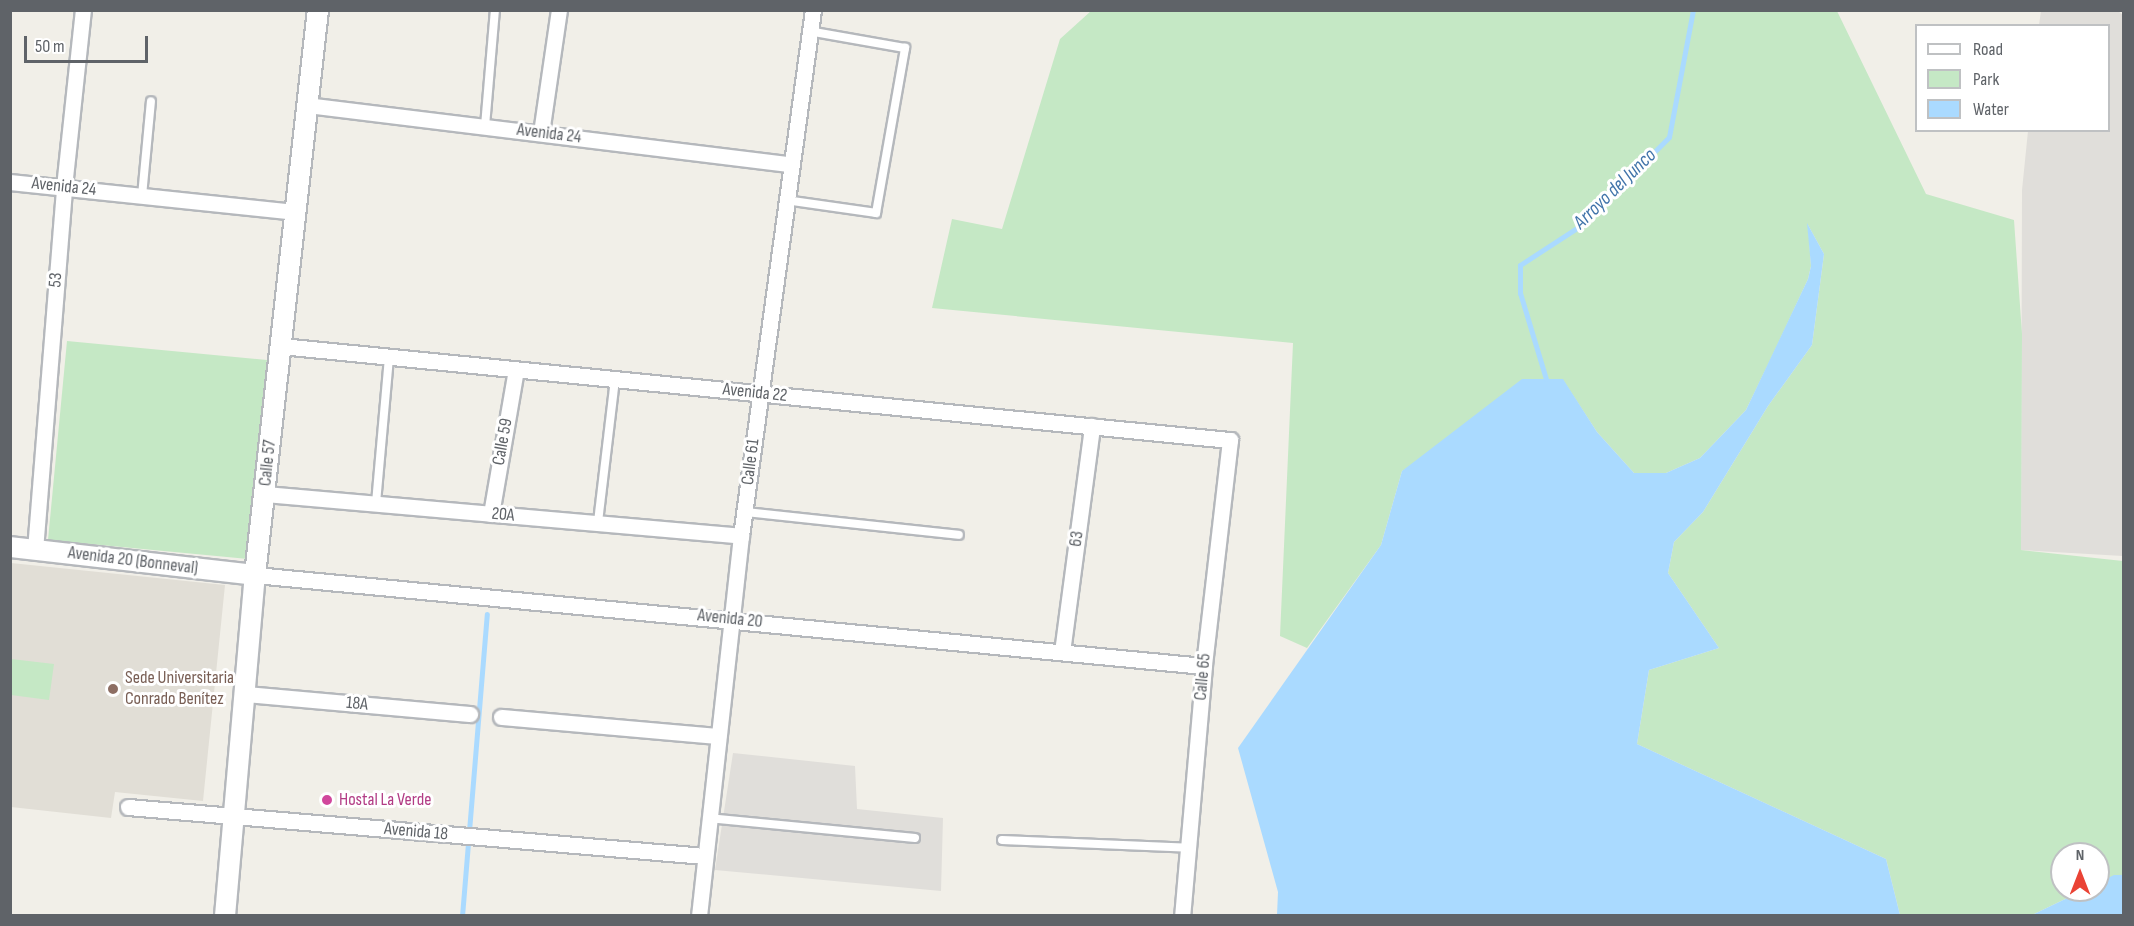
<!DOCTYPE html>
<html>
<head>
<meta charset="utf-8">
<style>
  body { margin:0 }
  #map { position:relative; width:2134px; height:926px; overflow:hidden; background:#f1efe8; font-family:"Sofia Sans Condensed",sans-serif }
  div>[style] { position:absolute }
  .industrial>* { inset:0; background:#e0deda }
  .education>* { inset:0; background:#e1ded6 }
  .green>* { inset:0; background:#c5e8c5 }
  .water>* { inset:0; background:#aadaff }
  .stream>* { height:5px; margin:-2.5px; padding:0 2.5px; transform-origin:2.5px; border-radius:2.5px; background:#aadaff }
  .roads { filter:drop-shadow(2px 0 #b5b8bc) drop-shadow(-2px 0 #b5b8bc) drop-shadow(0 2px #b5b8bc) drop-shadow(0 -2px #b5b8bc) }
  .service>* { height:8px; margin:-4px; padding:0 4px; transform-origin:4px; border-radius:4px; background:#fff }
  .minor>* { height:15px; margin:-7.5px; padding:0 7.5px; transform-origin:7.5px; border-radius:7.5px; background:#fff }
  .tertiary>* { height:20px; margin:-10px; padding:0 10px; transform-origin:10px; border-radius:10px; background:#fff }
  .dots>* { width:16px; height:16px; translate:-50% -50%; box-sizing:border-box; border:3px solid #fff; border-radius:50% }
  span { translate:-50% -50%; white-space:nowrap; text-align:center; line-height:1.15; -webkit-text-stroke:6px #fff; paint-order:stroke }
  .street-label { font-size:18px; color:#5f6368 }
  .education-label { font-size:18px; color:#785e54 }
  .left { translate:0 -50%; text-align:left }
  .hotel-label { font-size:18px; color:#b23c85 }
  .water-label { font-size:20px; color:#4174aa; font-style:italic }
  .frame { position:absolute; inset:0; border:12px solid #5f6368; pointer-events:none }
  .legend { position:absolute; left:1915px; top:24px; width:195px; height:108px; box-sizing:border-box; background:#fff; border:2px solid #bfc1c3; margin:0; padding:8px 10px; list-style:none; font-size:18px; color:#5f6368 }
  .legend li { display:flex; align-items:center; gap:12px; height:30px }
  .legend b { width:30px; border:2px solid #bfc1c3 }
  .north { position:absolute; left:2050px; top:842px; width:60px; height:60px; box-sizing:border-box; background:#fff; border:2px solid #bfc1c3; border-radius:50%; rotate:0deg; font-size:16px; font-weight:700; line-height:24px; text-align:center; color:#5f6368 }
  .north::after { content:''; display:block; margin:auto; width:21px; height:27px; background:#ea4335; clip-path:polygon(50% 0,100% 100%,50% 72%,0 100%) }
  .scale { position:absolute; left:24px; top:36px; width:124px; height:27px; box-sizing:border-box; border:3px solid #5f6368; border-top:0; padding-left:8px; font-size:18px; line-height:21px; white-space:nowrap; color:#5f6368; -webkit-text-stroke:4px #fff; paint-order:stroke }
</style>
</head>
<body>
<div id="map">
  <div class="industrial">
    <div style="clip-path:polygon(2041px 11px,2118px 11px,2124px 16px,2123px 556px,2021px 550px,2022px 190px,2028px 131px,2108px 130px,2108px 26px,2039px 25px)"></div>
    <div style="clip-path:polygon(733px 753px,855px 766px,857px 809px,943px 818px,941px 891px,715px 870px)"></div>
  </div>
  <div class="education">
    <div style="clip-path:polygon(11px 563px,225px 585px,203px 801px,115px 792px,111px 818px,11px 807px)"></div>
  </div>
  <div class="green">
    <div style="clip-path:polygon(1091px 11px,1837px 11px,1926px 194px,2014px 220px,2022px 334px,2021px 550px,2123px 561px,2123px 875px,2098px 883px,2098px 854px,2062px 854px,2062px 890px,2084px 890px,2032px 915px,1900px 915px,1886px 859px,1637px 744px,1649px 670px,1719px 648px,1668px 573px,1674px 542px,1703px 512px,1768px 406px,1812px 345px,1824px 254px,1808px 225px,1811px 266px,1808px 279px,1774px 352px,1746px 410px,1700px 458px,1666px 473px,1634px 473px,1597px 432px,1563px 380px,1402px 471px,1381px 545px,1307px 648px,1280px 636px,1293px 343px,932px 308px,952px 219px,1002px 229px,1060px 39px)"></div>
    <div style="clip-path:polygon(67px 341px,267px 360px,248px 559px,48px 540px)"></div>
    <div style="clip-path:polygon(11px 659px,54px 664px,49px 700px,11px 695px)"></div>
  </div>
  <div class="water">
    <div style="clip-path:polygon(1807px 223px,1824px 254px,1812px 345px,1768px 406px,1703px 512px,1674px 542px,1668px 573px,1719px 648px,1649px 670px,1637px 744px,1886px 859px,1900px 915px,1277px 915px,1278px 892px,1238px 748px,1381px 545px,1402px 471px,1522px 379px,1563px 379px,1597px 432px,1634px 473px,1666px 473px,1700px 458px,1746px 410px,1808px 279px,1811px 266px)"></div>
    <div style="clip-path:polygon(2114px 875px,2123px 875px,2123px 915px,2032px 915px,2084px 890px,2098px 890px,2098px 883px)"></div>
  </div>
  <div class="stream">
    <div style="left:1546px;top:379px;width:90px;rotate:-106.8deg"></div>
    <div style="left:1520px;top:293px;width:28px;rotate:-90deg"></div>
    <div style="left:1520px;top:265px;width:75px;rotate:-33.1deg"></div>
    <div style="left:1583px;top:224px;width:122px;rotate:-45.3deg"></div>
    <div style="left:1669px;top:137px;width:129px;rotate:-79.3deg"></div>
    <div style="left:462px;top:916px;width:303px;rotate:-85.3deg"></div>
  </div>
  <div class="roads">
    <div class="service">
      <div style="left:485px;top:126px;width:116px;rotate:-85.1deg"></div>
      <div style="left:142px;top:196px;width:95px;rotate:-84.6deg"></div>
      <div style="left:786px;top:200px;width:91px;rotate:8.2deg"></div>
      <div style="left:876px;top:213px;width:168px;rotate:-80deg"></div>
      <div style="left:905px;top:48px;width:97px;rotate:-170deg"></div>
      <div style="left:376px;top:503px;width:147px;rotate:-84.9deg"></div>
      <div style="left:745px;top:512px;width:215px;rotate:6.1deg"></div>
      <div style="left:598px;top:522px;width:144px;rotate:-83.2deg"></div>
      <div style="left:708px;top:818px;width:208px;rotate:5.5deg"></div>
      <div style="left:1002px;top:840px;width:187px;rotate:2.4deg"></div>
    </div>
    <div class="minor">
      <div style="left:307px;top:105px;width:488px;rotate:7deg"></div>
      <div style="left:541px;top:133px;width:124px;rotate:-81.7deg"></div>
      <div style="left:10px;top:182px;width:288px;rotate:6deg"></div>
      <div style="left:281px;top:346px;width:954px;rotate:5.66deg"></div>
      <div style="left:1230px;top:440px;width:227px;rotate:96.6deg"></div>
      <div style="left:1204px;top:666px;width:251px;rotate:95deg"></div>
      <div style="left:264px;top:494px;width:479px;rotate:5deg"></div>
      <div style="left:491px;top:514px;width:146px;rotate:-80.2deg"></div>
      <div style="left:35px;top:550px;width:364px;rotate:-85.4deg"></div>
      <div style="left:64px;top:187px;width:178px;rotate:-83.9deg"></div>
      <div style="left:255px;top:575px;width:953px;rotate:5.48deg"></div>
      <div style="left:1062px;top:652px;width:228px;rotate:-82.4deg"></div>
      <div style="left:245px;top:694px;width:226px;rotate:5.1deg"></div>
      <div style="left:501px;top:717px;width:218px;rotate:5deg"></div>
      <div style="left:128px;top:807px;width:578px;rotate:4.86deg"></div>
      <div style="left:699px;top:916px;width:382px;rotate:-83.7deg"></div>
      <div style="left:741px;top:536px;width:531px;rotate:-82.21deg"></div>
    </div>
    <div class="tertiary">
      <div style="left:10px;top:547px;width:247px;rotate:6.5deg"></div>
      <div style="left:225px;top:916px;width:342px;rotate:-85deg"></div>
      <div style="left:255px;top:575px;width:569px;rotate:-83.64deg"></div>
    </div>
  </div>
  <div class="dots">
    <div style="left:113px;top:689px;background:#8d6e63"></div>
    <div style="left:327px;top:800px;background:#d1479c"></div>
  </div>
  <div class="street-label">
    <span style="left:549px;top:134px;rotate:7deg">Avenida 24</span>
    <span style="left:64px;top:187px;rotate:6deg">Avenida 24</span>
    <span style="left:56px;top:280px;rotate:-86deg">53</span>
    <span style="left:755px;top:393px;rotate:6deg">Avenida 22</span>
    <span style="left:503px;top:442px;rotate:-80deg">Calle 59</span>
    <span style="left:751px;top:462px;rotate:-83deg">Calle 61</span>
    <span style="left:268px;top:463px;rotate:-84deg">Calle 57</span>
    <span style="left:503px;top:515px;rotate:5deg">20A</span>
    <span style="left:1077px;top:539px;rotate:-82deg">63</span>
    <span style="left:133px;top:561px;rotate:7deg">Avenida 20 (Bonneval)</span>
    <span style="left:730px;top:619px;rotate:6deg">Avenida 20</span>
    <span style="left:1203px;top:677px;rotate:-85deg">Calle 65</span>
    <span style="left:357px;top:704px;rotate:5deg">18A</span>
    <span style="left:416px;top:832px;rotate:5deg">Avenida 18</span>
  </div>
  <div class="education-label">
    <span class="left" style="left:125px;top:689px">Sede Universitaria<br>Conrado Benítez</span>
  </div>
  <div class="hotel-label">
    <span class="left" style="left:339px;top:800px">Hostal La Verde</span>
  </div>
  <div class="water-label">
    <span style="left:1615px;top:189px;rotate:-44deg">Arroyo del Junco</span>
  </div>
  <div class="frame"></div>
  <ul class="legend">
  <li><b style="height:8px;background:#fff"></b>Road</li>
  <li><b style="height:16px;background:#c5e8c5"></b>Park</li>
  <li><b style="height:16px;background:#aadaff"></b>Water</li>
  </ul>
  <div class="north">N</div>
  <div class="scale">50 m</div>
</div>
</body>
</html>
